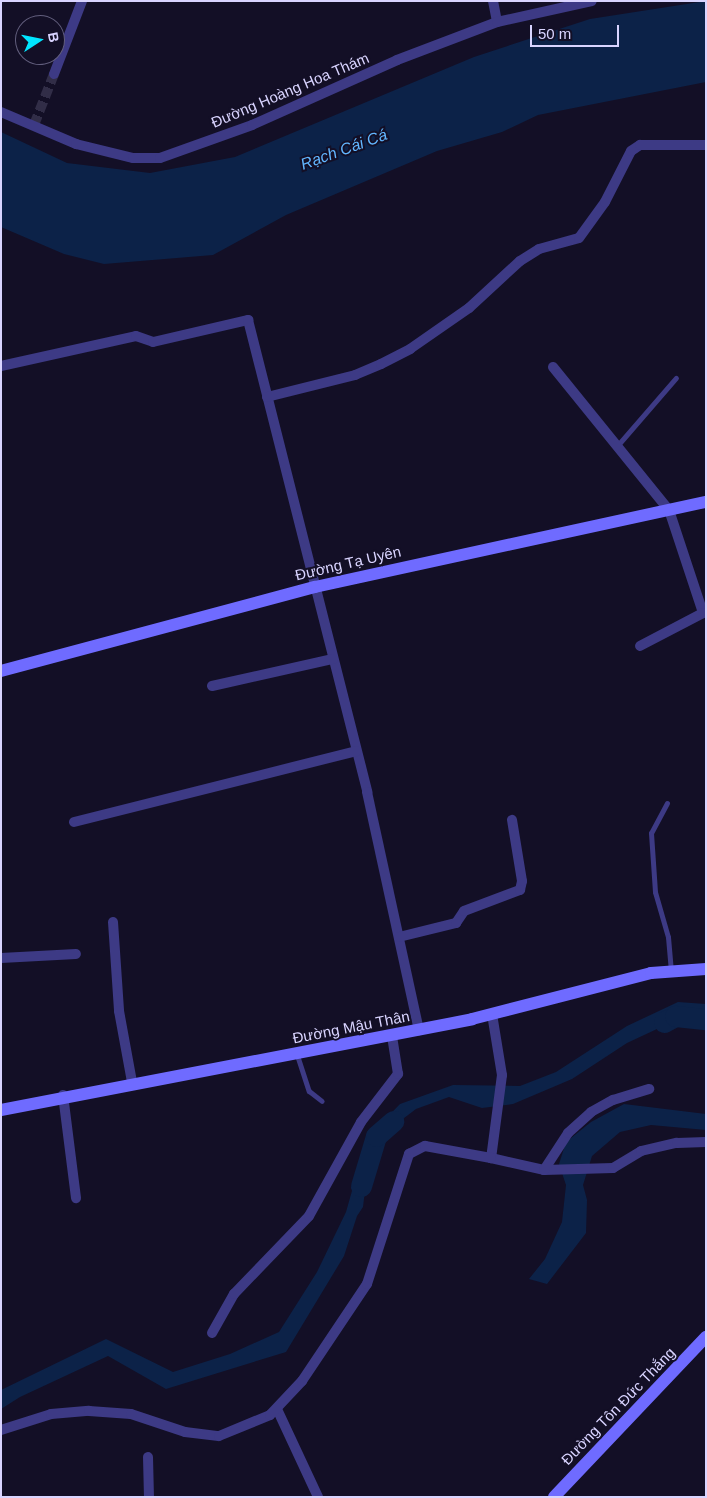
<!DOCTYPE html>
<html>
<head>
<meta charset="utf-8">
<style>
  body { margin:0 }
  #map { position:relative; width:707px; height:1498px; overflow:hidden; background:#130f26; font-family:Arial,sans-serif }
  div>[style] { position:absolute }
  .water>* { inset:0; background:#0c2248 }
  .river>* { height:21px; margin:-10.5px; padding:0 10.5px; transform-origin:10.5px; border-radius:10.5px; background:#0c2248 }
  .street-tunnel>* { height:10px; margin-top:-5px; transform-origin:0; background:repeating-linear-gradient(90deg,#312d47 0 10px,transparent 0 15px) }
  .lane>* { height:5px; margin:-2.5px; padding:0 2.5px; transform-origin:2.5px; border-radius:2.5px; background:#3d3a85 }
  .street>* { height:10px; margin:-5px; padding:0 5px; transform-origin:5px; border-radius:5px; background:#3d3a85 }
  .secondary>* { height:12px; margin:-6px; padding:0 6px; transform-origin:6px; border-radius:6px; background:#6f6bff }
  span { translate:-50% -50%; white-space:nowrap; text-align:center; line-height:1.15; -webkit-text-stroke:4px #130f26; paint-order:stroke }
  .street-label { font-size:15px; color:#d9d4ff }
  .water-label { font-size:16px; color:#62b6ff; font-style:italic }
  .frame { position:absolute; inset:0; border:2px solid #d9d4ff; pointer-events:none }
  .north { position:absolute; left:15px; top:15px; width:50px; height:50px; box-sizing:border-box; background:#130f26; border:1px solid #625e7d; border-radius:50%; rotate:79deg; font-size:14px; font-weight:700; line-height:20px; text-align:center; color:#d9d4ff }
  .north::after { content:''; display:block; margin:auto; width:18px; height:22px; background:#00e5ff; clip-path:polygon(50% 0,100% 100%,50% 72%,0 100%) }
  .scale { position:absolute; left:530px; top:25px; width:89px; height:22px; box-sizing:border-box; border:2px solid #d9d4ff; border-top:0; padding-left:6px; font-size:15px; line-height:18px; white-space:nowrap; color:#d9d4ff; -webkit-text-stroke:4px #130f26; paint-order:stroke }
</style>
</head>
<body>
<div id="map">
  <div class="water">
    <div style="clip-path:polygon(706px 1px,706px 82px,538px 115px,502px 132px,437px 151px,286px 215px,213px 255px,104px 264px,64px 254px,1px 227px,1px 132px,67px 163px,150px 173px,235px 157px,474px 57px,590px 19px)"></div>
    <div style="clip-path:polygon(678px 1002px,706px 1004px,706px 1019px,696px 1016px,672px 1022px,627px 1043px,572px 1079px,513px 1104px,482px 1108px,449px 1097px,416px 1109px,383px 1134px,374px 1143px,369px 1157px,363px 1207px,357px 1216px,344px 1256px,286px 1352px,166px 1389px,108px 1356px,20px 1397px,1px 1409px,1px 1390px,106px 1339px,173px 1372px,230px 1354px,279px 1332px,317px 1272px,346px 1212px,367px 1138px,400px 1104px,453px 1085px,520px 1086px,556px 1072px,627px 1026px)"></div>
    <div style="clip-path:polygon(624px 1104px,706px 1114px,706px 1130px,651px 1125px,620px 1132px,592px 1156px,583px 1185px,587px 1200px,586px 1233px,547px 1284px,529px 1279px,545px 1259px,562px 1222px,566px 1185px,559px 1164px,566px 1142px,591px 1122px)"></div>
  </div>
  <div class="river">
    <div style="left:664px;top:1022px;width:13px;rotate:-29deg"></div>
    <div style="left:675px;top:1016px;width:31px;rotate:6deg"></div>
    <div style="left:361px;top:1186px;width:52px;rotate:-73.3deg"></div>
    <div style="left:376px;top:1136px;width:23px;rotate:-41deg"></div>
  </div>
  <div class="street-tunnel">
    <div style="left:34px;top:125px;width:55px;rotate:-68.6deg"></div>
  </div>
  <div class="lane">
    <div style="left:617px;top:446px;width:90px;rotate:-49.1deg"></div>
    <div style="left:667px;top:803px;width:34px;rotate:118deg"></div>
    <div style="left:651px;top:833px;width:59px;rotate:86.1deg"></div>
    <div style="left:655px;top:892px;width:47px;rotate:73.9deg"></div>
    <div style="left:668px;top:937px;width:34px;rotate:85deg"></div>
    <div style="left:297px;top:1055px;width:38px;rotate:72deg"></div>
    <div style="left:309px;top:1091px;width:16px;rotate:38deg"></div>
  </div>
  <div class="street">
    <div style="left:493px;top:1px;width:21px;rotate:79deg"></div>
    <div style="left:54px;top:74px;width:78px;rotate:-69deg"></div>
    <div style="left:1px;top:112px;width:82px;rotate:23.1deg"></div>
    <div style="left:76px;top:144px;width:59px;rotate:13.8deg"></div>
    <div style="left:133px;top:158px;width:27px"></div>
    <div style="left:160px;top:158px;width:98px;rotate:-19.7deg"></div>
    <div style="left:252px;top:125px;width:159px;rotate:-24.1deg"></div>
    <div style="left:397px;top:60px;width:107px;rotate:-20.8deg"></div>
    <div style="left:497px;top:22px;width:97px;rotate:-12.5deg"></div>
    <div style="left:1px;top:366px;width:138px;rotate:-12.5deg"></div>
    <div style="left:136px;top:336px;width:18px;rotate:19deg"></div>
    <div style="left:153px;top:342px;width:98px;rotate:-13deg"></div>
    <div style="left:248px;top:320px;width:487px;rotate:75.8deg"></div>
    <div style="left:367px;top:792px;width:244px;rotate:77.7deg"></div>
    <div style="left:553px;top:367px;width:184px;rotate:51deg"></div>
    <div style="left:669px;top:510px;width:108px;rotate:71.7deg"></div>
    <div style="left:703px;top:613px;width:71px;rotate:152.4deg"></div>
    <div style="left:267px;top:397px;width:91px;rotate:-14deg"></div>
    <div style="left:355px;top:375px;width:28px;rotate:-23deg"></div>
    <div style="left:381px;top:364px;width:33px;rotate:-27deg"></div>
    <div style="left:410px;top:349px;width:72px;rotate:-34.8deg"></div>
    <div style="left:469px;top:308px;width:69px;rotate:-42.7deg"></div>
    <div style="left:520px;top:261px;width:22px;rotate:-32deg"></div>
    <div style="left:539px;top:249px;width:41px;rotate:-15.4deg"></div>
    <div style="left:579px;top:238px;width:44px;rotate:-54.2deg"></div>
    <div style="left:605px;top:202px;width:57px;rotate:-63deg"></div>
    <div style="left:631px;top:151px;width:11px;rotate:-34deg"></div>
    <div style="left:640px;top:145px;width:66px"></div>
    <div style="left:212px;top:686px;width:124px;rotate:-12.6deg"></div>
    <div style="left:74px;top:822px;width:291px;rotate:-14.1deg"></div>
    <div style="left:113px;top:922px;width:89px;rotate:86.1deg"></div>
    <div style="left:119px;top:1011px;width:72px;rotate:79.6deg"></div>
    <div style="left:399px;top:937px;width:59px;rotate:-13.8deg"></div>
    <div style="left:456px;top:923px;width:14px;rotate:-56deg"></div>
    <div style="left:464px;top:911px;width:60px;rotate:-20.6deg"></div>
    <div style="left:520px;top:890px;width:9px;rotate:-77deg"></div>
    <div style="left:522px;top:881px;width:62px;rotate:-99.3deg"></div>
    <div style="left:1px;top:958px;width:75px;rotate:-3.1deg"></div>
    <div style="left:492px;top:1014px;width:62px;rotate:80.7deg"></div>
    <div style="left:502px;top:1075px;width:84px;rotate:97.5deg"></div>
    <div style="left:491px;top:1158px;width:54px;rotate:12.8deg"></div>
    <div style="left:544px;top:1170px;width:69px;rotate:-1.7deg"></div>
    <div style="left:613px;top:1168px;width:33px;rotate:-31deg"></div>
    <div style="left:641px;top:1151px;width:37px;rotate:-13deg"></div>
    <div style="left:677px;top:1143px;width:29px;rotate:-2deg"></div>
    <div style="left:63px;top:1095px;width:104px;rotate:82.8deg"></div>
    <div style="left:544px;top:1170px;width:44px;rotate:-57deg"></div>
    <div style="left:568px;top:1133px;width:31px;rotate:-42deg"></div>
    <div style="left:591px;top:1112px;width:25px;rotate:-29deg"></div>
    <div style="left:613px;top:1100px;width:38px;rotate:-17deg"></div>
    <div style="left:212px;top:1333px;width:45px;rotate:-60.6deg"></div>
    <div style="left:234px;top:1294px;width:108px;rotate:-46.1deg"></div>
    <div style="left:309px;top:1216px;width:107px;rotate:-61deg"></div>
    <div style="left:361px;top:1122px;width:61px;rotate:-52.4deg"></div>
    <div style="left:398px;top:1074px;width:38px;rotate:-99deg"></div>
    <div style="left:277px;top:1409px;width:97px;rotate:65deg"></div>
    <div style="left:1px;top:1430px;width:52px;rotate:-17.7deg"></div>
    <div style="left:51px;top:1414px;width:38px;rotate:-5deg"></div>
    <div style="left:89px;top:1411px;width:42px;rotate:4.1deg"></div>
    <div style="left:131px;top:1414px;width:57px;rotate:18.4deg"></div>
    <div style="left:185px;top:1432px;width:34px;rotate:7deg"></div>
    <div style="left:219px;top:1436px;width:55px;rotate:-22.4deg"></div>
    <div style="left:270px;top:1415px;width:47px;rotate:-46.7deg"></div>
    <div style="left:302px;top:1381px;width:117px;rotate:-56.2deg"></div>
    <div style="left:367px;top:1284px;width:137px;rotate:-72.1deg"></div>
    <div style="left:409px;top:1154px;width:18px;rotate:-27deg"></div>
    <div style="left:425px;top:1146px;width:67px;rotate:10.3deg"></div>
    <div style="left:148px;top:1457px;width:40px;rotate:88.6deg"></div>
  </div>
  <div class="secondary">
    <div style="left:1px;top:671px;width:325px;rotate:-15deg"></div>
    <div style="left:315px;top:587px;width:400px;rotate:-12.3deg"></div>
    <div style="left:1px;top:1110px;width:480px;rotate:-10.9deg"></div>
    <div style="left:472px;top:1019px;width:185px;rotate:-14.4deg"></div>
    <div style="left:651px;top:973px;width:55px;rotate:-4.2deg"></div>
    <div style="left:554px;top:1497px;width:221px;rotate:-46.5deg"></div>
  </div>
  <div class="street-label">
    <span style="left:290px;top:90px;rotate:-23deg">Đường Hoàng Hoa Thám</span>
    <span style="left:348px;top:563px;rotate:-13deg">Đường Tạ Uyên</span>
    <span style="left:351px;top:1027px;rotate:-11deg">Đường Mậu Thân</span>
    <span style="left:618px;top:1406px;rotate:-46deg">Đường Tôn Đức Thắng</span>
  </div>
  <div class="water-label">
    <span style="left:344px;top:150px;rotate:-20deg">Rạch Cái Cá</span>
  </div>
  <div class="frame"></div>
  <div class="north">B</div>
  <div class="scale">50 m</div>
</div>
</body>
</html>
